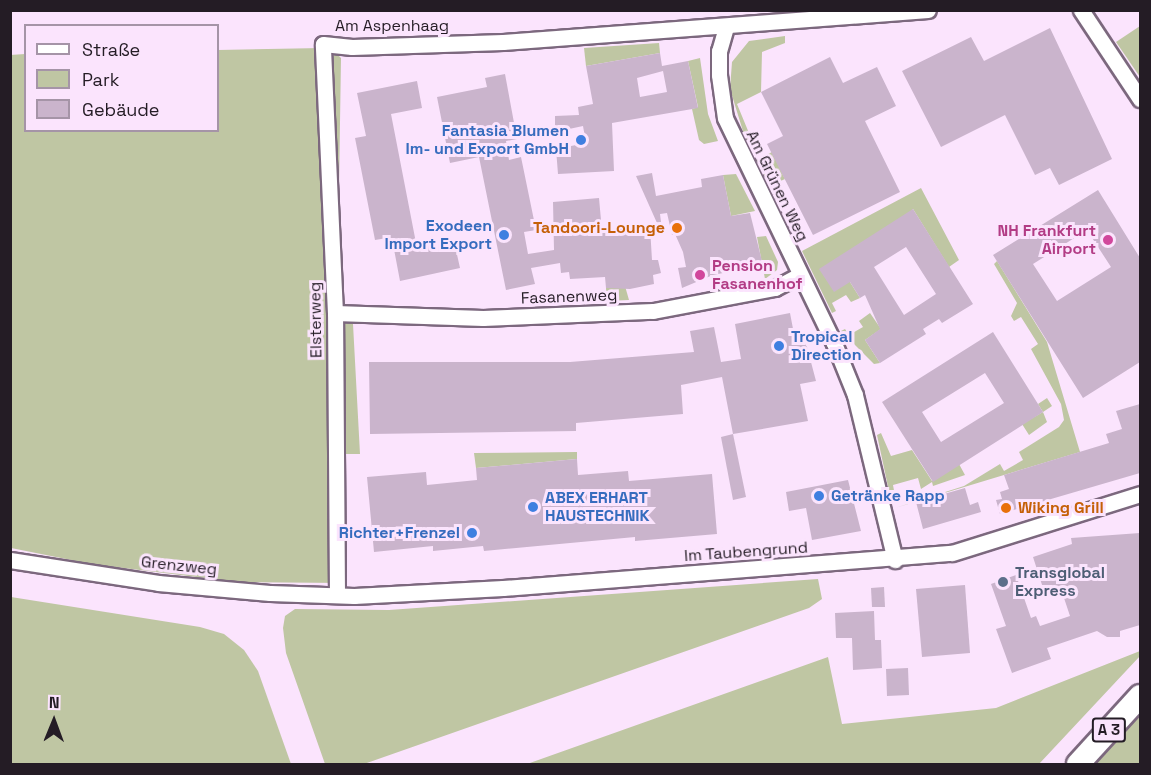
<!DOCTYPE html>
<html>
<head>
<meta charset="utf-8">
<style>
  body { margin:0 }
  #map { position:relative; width:1151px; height:775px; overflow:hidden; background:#fbe4fd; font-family:"Space Grotesk",sans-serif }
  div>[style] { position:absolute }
  .green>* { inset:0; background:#bfc6a3 }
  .building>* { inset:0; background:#cab4cc }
  .roads { filter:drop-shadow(2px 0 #7c687e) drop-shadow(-2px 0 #7c687e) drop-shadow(0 2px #7c687e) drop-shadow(0 -2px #7c687e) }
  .minor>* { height:15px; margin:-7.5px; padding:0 7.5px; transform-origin:7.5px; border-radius:7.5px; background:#fff }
  .highway>* { height:22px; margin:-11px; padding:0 11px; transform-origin:11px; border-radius:11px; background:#fff }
  .dots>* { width:16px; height:16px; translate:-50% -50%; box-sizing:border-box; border:3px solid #fbe4fd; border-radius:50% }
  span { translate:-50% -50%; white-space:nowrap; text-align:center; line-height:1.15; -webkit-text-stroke:6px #fbe4fd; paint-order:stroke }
  .shield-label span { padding:2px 4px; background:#fbe4fd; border:2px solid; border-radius:4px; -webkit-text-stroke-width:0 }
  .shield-label { font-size:15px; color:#241c25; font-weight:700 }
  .street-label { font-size:16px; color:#241c25 }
  .shop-label { font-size:16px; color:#366cbe; font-weight:700 }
  .right { translate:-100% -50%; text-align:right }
  .left { translate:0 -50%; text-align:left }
  .food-label { font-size:16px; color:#c56008; font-weight:700 }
  .hotel-label { font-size:16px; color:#b23c85; font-weight:700 }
  .service-label { font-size:16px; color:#4e5e75; font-weight:700 }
  .frame { position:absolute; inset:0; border:12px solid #241c25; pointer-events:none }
  .legend { position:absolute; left:24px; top:24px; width:195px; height:108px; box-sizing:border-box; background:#fbe4fd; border:2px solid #a594a7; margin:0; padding:8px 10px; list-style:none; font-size:18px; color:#241c25 }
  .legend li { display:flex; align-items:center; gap:12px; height:30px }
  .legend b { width:30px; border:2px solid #a594a7 }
  .north { position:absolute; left:24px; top:691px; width:60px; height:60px; -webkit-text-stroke:4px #fbe4fd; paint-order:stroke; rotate:1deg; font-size:16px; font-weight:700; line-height:24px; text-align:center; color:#241c25 }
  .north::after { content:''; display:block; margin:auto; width:21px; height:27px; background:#241c25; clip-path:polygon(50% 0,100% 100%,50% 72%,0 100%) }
</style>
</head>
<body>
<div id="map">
  <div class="green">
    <div style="clip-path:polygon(1140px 26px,1140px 77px,1116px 42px)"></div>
    <div style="clip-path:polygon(785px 36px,785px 43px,762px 52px,761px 92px,737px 104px,751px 138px,746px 141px,730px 89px,732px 62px,749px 41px)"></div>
    <div style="clip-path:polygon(659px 43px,660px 53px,586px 66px,584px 48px)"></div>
    <div style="clip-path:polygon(322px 48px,332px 49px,341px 58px,337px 319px,353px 324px,360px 454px,342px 454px,345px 583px,237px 582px,91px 564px,11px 548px,10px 55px,25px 54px,26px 130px,218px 130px,218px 50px)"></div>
    <div style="clip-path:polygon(700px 58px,708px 114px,718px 141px,704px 144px,699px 140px,692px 109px,698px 107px,688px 61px)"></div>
    <div style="clip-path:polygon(772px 152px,785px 179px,774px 184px,765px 181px,755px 161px)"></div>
    <div style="clip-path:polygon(736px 174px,755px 211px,731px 216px,723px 175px)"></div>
    <div style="clip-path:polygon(921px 188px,959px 260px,949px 267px,913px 209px,850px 282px,860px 298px,851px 302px,846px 295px,832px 303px,836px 311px,832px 313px,802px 251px)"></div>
    <div style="clip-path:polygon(766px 236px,778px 262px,777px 270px,765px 279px,757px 237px)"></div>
    <div style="clip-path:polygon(997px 261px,1047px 342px,1080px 452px,895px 508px,964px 486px,1000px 464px,1004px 471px,1023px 460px,1019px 452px,1059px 427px,1064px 420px,1061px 404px,1031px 349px,1038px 344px,1021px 317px,1014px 321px,1011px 316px,1017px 303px,994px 264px)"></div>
    <div style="clip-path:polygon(625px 286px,629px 300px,607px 301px,606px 288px)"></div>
    <div style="clip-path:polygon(870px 313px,881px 329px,865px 340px,880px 363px,874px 364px,841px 331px,845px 329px,849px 335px,863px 327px,859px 321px)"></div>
    <div style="clip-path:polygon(1047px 398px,1052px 406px,1043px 412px,1047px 422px,1029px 435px,1022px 424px,1043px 412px,1038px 404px)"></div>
    <div style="clip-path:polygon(881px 433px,891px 456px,912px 450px,932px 481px,959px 464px,965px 475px,933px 486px,932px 482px,921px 489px,918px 478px,893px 485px,895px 496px,890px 496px,877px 435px)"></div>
    <div style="clip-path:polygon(577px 452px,577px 459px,476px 468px,474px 453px)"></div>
    <div style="clip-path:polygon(818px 579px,822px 599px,809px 608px,364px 764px,325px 764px,286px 653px,283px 628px,285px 616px,295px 609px,389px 610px)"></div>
    <div style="clip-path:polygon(11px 597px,200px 627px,224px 634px,244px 650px,258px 671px,291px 764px,11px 764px)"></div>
    <div style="clip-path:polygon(1140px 651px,1140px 656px,1039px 764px,527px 764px,828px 657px,842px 724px,996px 708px)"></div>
    <div style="clip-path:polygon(1140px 709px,1140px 764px,1088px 764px)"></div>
  </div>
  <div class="building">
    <div style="clip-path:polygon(1050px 28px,1112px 159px,1059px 185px,1050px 168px,1035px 175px,1005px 115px,941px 147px,902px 71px,971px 37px,984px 61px)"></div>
    <div style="clip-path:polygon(evenodd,660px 53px,662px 66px,688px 61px,698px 108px,612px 123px,614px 171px,558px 174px,556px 149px,586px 143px,583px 126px,555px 132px,555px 116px,579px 115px,578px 107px,593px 104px,586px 66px,660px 53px,663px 71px,667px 92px,640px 97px,637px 78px,663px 71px)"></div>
    <div style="clip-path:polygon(830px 57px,843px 83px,877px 67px,896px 106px,865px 121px,900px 192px,813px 235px,767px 144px,783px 136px,761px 92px)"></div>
    <div style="clip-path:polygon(505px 74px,517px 139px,506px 141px,509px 160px,521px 157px,536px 230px,524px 232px,528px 254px,554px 250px,553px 202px,599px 198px,602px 231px,650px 227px,652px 260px,658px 260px,661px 273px,653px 275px,654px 284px,630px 289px,606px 288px,605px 277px,570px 279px,569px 272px,561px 273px,560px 263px,531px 268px,535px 284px,506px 290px,479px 157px,450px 163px,437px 97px,487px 87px,485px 78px)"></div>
    <div style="clip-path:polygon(417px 81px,422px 108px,391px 114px,417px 248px,454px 241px,460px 268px,400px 281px,393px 244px,388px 245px,387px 238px,375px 240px,355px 138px,366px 136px,357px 93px)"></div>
    <div style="clip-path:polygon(652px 173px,656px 196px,702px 187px,701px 179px,723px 175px,731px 216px,750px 213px,763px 265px,713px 275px,682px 288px,678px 268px,686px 267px,683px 252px,675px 234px,672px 235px,667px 213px,660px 214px,661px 222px,657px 223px,636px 176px)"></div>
    <div style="clip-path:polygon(evenodd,1098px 190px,1140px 258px,1140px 362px,1083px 398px,993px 255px,1098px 190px,1087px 230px,1111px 267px,1057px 301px,1033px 264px,1087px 230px)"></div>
    <div style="clip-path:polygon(evenodd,913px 209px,973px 304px,942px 323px,939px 319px,923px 329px,926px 334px,880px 363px,865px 340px,880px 329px,865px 295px,860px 298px,850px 282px,834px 292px,819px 269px,913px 209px,906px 247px,936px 294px,904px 315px,874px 267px,906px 247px)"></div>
    <div style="clip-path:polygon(790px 313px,794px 334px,798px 333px,807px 347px,816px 381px,800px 384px,808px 421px,733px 434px,722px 377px,681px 385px,683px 414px,576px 423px,576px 431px,370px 434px,369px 362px,570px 362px,694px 352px,690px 331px,714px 327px,721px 362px,741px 359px,735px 324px)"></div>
    <div style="clip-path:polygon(evenodd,993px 332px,1043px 412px,933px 482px,882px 402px,993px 332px,985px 373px,1004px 403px,941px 442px,922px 412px,985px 373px)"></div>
    <div style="clip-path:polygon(1140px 404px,1140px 473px,1000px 514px,996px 500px,1002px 499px,1000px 492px,1009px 489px,1004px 475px,1109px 443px,1106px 434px,1122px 429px,1116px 411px)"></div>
    <div style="clip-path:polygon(733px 434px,746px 497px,733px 500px,721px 437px)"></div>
    <div style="clip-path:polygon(577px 459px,578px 475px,628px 471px,629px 481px,712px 474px,717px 534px,635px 541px,635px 537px,484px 551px,483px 546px,433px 551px,433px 546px,374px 552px,367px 477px,426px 472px,427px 485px,477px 480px,476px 468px)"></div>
    <div style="clip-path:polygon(848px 480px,861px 531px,812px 540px,806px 508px,789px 511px,786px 492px)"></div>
    <div style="clip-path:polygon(965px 488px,970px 505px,978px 502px,981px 512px,923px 529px,916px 502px)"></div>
    <div style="clip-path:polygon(1140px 533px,1140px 625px,1120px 631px,1120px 637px,1107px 637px,1097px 631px,1047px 648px,1051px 659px,1012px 673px,996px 629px,1006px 626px,991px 584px,1016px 575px,1031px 618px,1036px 616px,1040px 626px,1070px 616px,1060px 586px,1044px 591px,1033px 557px,1072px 544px,1071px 538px)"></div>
    <div style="clip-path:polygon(965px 585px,970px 653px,922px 657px,916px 589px)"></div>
    <div style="clip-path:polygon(884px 587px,885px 607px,872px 607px,871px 588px)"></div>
    <div style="clip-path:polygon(874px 611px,875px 640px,881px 640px,882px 668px,853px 670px,852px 638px,836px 638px,835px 613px)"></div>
    <div style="clip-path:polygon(908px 668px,909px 695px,887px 696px,886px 669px)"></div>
  </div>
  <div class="roads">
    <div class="minor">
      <div style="left:1081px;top:10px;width:107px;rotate:56.5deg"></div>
      <div style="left:726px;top:27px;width:25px;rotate:106deg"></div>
      <div style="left:719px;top:51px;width:24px;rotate:90deg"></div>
      <div style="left:719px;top:75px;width:43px;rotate:82.1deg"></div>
      <div style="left:725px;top:118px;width:250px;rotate:64.2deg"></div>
      <div style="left:834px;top:343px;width:56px;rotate:68deg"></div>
      <div style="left:855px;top:395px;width:170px;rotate:76.4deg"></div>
      <div style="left:335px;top:313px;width:148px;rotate:1.9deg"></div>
      <div style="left:483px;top:318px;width:170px;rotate:-2.4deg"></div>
      <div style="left:653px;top:311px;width:124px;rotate:-10.7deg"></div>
      <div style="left:775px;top:288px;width:27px;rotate:-28deg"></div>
      <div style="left:10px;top:560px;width:150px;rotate:8.8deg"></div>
      <div style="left:158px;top:583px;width:112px;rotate:5.1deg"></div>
      <div style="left:270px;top:593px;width:84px;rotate:2deg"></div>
      <div style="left:354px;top:596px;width:149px;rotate:-3.1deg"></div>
      <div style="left:503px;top:588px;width:450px;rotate:-4.5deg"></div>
      <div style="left:952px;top:553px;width:197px;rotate:-17.4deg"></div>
      <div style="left:337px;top:595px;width:282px;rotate:-90.4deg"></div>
      <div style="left:335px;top:313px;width:269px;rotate:-92.6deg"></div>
      <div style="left:323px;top:44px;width:29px;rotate:6deg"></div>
      <div style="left:352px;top:47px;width:151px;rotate:-1.9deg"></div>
      <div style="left:503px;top:42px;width:426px;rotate:-4.3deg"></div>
    </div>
    <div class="highway">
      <div style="left:1078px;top:764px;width:92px;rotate:-47.6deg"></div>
    </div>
  </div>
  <div class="dots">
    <div style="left:581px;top:140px;background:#3f7fe0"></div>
    <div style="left:677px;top:228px;background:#e8710a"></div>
    <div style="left:504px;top:235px;background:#3f7fe0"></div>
    <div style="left:1108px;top:240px;background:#d1479c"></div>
    <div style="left:700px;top:275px;background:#d1479c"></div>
    <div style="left:779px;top:346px;background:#3f7fe0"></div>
    <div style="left:819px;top:496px;background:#3f7fe0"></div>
    <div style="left:533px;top:507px;background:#3f7fe0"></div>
    <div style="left:1006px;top:508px;background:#e8710a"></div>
    <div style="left:472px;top:533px;background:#3f7fe0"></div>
    <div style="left:1003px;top:582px;background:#5c6f8a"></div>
  </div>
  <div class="shield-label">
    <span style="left:1109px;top:730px">A 3</span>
  </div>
  <div class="street-label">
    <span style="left:392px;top:26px">Am Aspenhaag</span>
    <span style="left:777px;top:186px;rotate:64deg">Am Grünen Weg</span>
    <span style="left:569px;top:297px;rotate:-2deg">Fasanenweg</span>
    <span style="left:316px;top:320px;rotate:-91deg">Elsterweg</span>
    <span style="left:746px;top:552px;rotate:-4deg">Im Taubengrund</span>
    <span style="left:179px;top:566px;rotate:6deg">Grenzweg</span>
  </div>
  <div class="shop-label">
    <span class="right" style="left:569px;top:140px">Fantasia Blumen<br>Im- und Export GmbH</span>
    <span class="right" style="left:492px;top:235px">Exodeen<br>Import Export</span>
    <span class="left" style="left:791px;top:346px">Tropical<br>Direction</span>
    <span class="left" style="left:831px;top:496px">Getränke Rapp</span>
    <span class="left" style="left:545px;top:507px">ABEX ERHART<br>HAUSTECHNIK</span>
    <span class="right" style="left:460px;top:533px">Richter+Frenzel</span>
  </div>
  <div class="food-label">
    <span class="right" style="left:665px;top:228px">Tandoori-Lounge</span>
    <span class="left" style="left:1018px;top:508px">Wiking Grill</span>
  </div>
  <div class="hotel-label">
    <span class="right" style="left:1096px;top:240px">NH Frankfurt<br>Airport</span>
    <span class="left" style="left:712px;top:275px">Pension<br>Fasanenhof</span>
  </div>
  <div class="service-label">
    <span class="left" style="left:1015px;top:582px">Transglobal<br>Express</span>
  </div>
  <div class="frame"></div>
  <ul class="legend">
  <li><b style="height:8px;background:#fff"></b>Straße</li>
  <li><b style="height:16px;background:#bfc6a3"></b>Park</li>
  <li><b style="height:16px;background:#cab4cc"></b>Gebäude</li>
  </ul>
  <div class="north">N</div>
</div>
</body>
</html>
